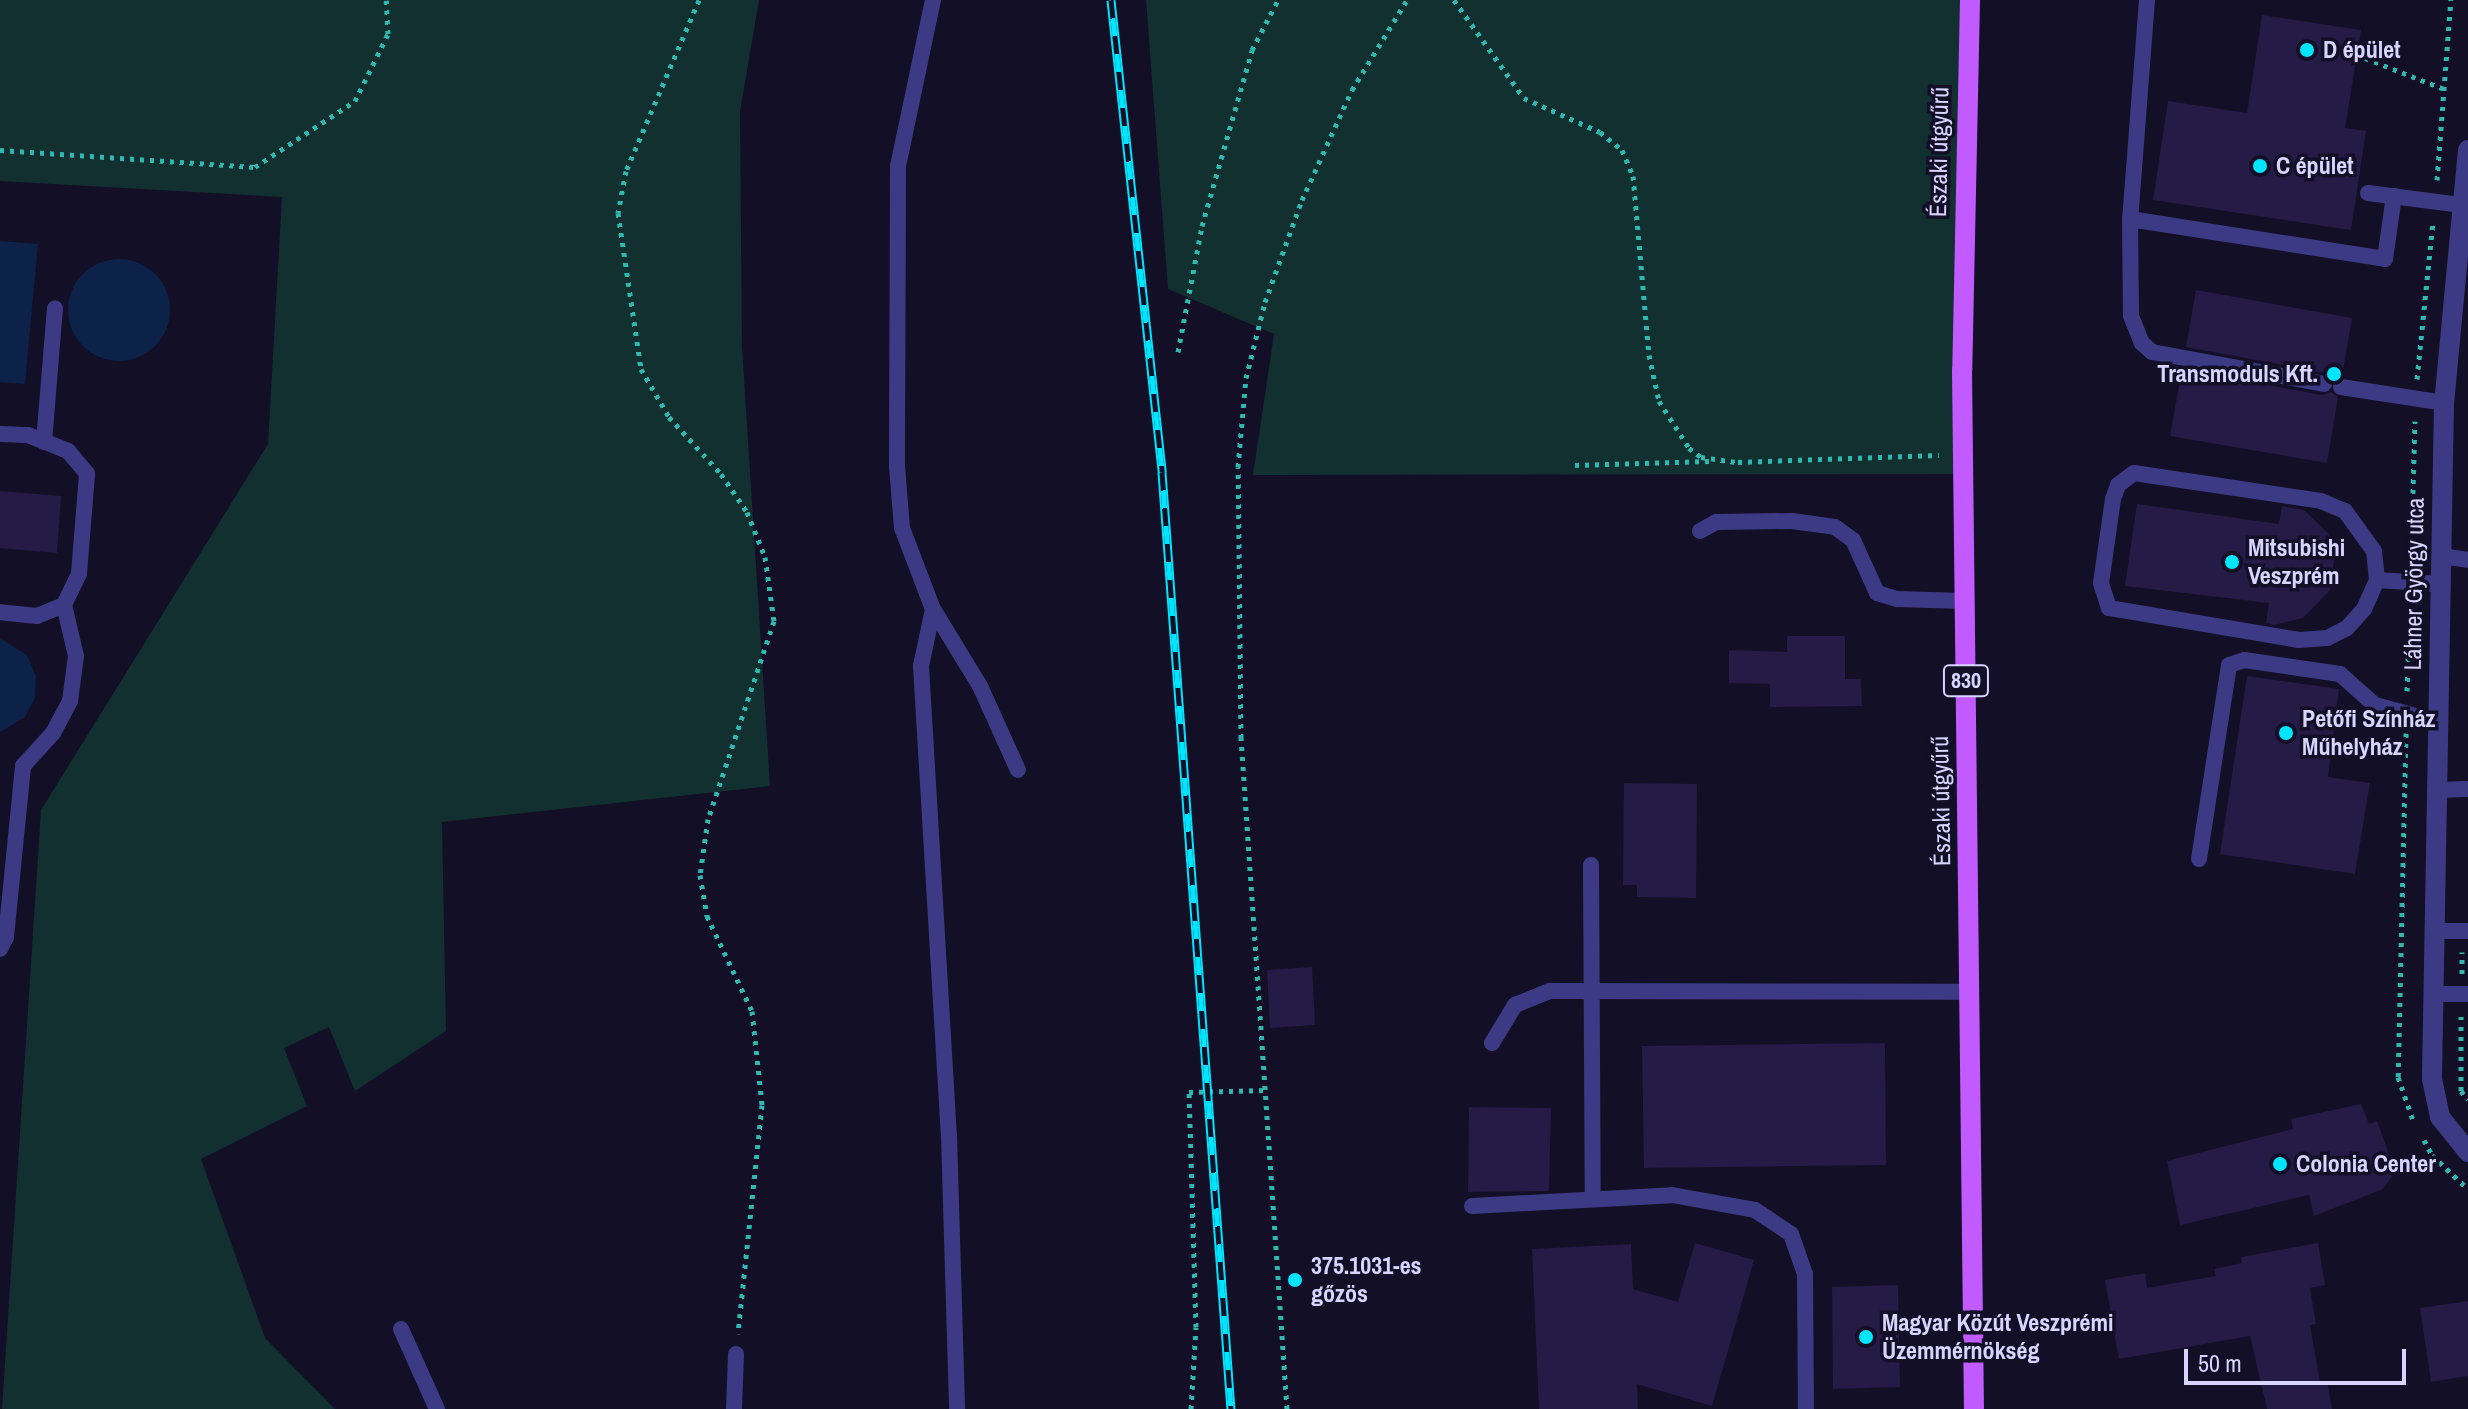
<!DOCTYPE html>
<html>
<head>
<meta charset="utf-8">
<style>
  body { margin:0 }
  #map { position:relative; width:2468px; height:1409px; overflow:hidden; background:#130f26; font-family:"Archivo Narrow",sans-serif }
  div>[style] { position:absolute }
  .green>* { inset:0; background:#12302f }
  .water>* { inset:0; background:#0c2248 }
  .round { border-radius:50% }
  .building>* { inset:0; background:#241b47 }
  .path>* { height:5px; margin-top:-2.5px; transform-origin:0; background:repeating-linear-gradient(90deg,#2fb8b0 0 4px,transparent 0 10px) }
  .lane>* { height:16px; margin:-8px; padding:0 8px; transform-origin:8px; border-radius:8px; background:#3d3a85 }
  .street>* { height:20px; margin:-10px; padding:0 10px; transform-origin:10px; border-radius:10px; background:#3d3a85 }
  .primary>* { height:20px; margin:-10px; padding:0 10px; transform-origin:10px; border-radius:10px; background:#c25bff }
  .rail>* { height:9px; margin-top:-4.5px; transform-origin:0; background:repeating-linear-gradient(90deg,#130f26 0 18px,#00e5ff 0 36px); box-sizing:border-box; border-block:2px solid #00e5ff }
  .dots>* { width:22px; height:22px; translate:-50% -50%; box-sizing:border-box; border:4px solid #130f26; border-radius:50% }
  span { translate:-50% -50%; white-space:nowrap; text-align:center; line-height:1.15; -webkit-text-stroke:7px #130f26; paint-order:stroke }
  .shield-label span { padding:2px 6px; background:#130f26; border:2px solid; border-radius:6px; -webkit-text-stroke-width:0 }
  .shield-label { font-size:22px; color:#d9d4ff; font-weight:700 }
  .poi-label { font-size:24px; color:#d9d4ff; font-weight:700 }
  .left { translate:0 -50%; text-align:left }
  .right { translate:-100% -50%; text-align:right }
  .street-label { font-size:24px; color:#d9d4ff }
  .scale { position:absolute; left:2184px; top:1349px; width:222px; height:36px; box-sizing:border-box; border:4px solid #d9d4ff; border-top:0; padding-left:10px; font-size:24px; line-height:28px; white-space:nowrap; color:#d9d4ff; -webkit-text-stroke:6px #130f26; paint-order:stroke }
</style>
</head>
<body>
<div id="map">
  <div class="green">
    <div style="clip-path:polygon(0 0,759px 0,740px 112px,742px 346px,770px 786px,442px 822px,446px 1031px,355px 1091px,329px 1027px,284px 1048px,307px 1106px,201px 1159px,265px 1338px,335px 1409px,2px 1409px,41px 810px,268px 444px,282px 197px,0 181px)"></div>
    <div style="clip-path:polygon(1146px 0,1972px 0,1968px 474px,1253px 475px,1274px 334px,1168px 289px)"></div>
  </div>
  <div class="water">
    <div style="clip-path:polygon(0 241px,38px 244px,25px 384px,0 382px)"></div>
    <div class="round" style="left:68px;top:259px;width:102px;height:102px"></div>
    <div style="clip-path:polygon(0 638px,27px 655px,36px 676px,35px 698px,25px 717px,0 732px)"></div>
  </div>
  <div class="building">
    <div style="clip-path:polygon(2262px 15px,2361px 30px,2345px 128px,2366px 131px,2351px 230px,2153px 200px,2168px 101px,2247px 113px)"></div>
    <div style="clip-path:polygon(2196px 290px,2352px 318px,2342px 376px,2334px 379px,2326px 373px,2186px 347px)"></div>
    <div style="clip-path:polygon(2182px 369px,2322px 395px,2331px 392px,2338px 397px,2327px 463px,2170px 436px)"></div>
    <div style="clip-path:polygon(0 491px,61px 496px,57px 553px,0 548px)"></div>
    <div style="clip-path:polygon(2137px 504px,2279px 524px,2282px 506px,2304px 510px,2329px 534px,2335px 552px,2330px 590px,2303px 618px,2274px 625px,2266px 623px,2269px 603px,2125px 586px)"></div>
    <div style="clip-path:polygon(1787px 636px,1845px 636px,1845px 679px,1861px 679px,1862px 706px,1770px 707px,1770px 684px,1729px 683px,1729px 650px,1787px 652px)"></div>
    <div style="clip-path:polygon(2247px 676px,2339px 689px,2328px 777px,2370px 783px,2355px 874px,2220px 854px)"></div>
    <div style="clip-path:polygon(1624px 783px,1697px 784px,1696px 898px,1637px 897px,1637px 885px,1623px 885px)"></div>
    <div style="clip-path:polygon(1312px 967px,1315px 1025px,1270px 1028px,1267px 970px)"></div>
    <div style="clip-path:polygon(1885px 1043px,1886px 1165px,1644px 1168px,1642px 1046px)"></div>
    <div style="clip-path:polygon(2361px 1104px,2369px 1124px,2377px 1121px,2391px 1160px,2393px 1175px,2383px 1189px,2314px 1216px,2309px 1195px,2180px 1225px,2167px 1161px,2293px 1129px,2291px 1119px)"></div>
    <div style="clip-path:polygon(1469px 1107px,1551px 1108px,1549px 1191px,1468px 1192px)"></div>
    <div style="clip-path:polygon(1695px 1243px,1754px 1260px,1712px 1406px,1637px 1384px,1638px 1409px,1539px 1409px,1532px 1249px,1631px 1244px,1633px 1289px,1678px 1302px)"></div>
    <div style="clip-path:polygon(2318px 1243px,2325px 1285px,2310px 1288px,2316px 1324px,2310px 1325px,2320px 1382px,2327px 1381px,2332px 1409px,2267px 1409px,2250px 1336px,2119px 1359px,2105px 1280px,2145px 1273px,2147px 1288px,2216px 1276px,2214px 1269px,2242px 1263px,2241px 1257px)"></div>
    <div style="clip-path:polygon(1898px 1285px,1900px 1387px,1833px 1389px,1832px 1287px)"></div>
    <div style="clip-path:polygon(2468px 1301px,2468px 1376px,2431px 1382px,2420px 1308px)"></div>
  </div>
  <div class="path">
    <div style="left:699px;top:0;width:186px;rotate:113.1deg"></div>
    <div style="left:626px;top:171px;width:43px;rotate:100.8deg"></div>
    <div style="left:618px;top:213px;width:158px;rotate:81.6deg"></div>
    <div style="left:641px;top:369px;width:56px;rotate:59.7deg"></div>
    <div style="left:669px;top:417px;width:77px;rotate:47.6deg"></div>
    <div style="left:721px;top:474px;width:46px;rotate:55.6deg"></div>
    <div style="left:747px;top:512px;width:48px;rotate:68.2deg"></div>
    <div style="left:765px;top:557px;width:65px;rotate:82deg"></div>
    <div style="left:774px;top:621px;width:209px;rotate:108.4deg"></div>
    <div style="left:708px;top:819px;width:57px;rotate:98.1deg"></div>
    <div style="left:700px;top:875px;width:42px;rotate:80.3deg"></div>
    <div style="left:707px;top:916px;width:105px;rotate:64.7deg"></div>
    <div style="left:752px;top:1011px;width:95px;rotate:83.9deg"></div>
    <div style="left:762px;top:1105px;width:230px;rotate:96deg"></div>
    <div style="left:1454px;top:0;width:120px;rotate:54.5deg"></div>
    <div style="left:1524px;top:98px;width:83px;rotate:24.1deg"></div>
    <div style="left:1600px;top:132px;width:28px;rotate:39deg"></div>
    <div style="left:1622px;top:150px;width:28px;rotate:67deg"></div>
    <div style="left:1633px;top:176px;width:180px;rotate:84.9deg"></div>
    <div style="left:1649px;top:355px;width:47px;rotate:77.7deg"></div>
    <div style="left:1659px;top:401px;width:56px;rotate:57.4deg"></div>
    <div style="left:1689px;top:448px;width:15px;rotate:37deg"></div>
    <div style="left:1701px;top:457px;width:37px;rotate:8deg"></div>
    <div style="left:1738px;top:462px;width:201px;rotate:-2deg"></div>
    <div style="left:2365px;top:58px;width:85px;rotate:21.4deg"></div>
    <div style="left:0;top:150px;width:256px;rotate:3.8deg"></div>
    <div style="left:255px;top:167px;width:120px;rotate:-33.4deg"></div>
    <div style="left:355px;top:101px;width:75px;rotate:-63.8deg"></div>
    <div style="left:388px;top:34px;width:34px;rotate:-93deg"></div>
    <div style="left:2437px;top:180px;width:181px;rotate:-85.6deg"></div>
    <div style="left:1178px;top:352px;width:128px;rotate:-79.2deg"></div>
    <div style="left:1202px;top:226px;width:183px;rotate:-74.1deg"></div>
    <div style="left:1252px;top:50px;width:56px;rotate:-62.5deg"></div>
    <div style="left:2417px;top:379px;width:158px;rotate:-84.2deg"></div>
    <div style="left:1575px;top:465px;width:134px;rotate:-1.7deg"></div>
    <div style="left:2411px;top:563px;width:142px;rotate:-88.4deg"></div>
    <div style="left:2407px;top:691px;width:90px;rotate:-88.1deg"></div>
    <div style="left:2406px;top:733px;width:344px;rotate:91.3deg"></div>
    <div style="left:2398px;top:1077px;width:46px;rotate:70.8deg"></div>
    <div style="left:2462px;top:974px;width:22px;rotate:-90deg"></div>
    <div style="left:2461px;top:1016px;width:75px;rotate:90deg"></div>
    <div style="left:2461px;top:1091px;width:11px;rotate:49deg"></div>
    <div style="left:2424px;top:1140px;width:17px;rotate:62deg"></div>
    <div style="left:2432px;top:1155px;width:50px;rotate:43.4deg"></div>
    <div style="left:1191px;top:1409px;width:82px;rotate:-86.5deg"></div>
    <div style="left:1196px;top:1327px;width:235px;rotate:-91.7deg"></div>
    <div style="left:1189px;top:1092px;width:77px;rotate:-1.5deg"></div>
    <div style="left:1287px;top:1409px;width:673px;rotate:-93.92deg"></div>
    <div style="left:1241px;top:738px;width:271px;rotate:-90.6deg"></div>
    <div style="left:1238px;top:467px;width:89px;rotate:-84.9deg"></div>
    <div style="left:1246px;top:378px;width:78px;rotate:-76deg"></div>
    <div style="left:1265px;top:302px;width:109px;rotate:-70.1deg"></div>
    <div style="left:1302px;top:200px;width:121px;rotate:-65.6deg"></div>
    <div style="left:1352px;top:90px;width:105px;rotate:-58.6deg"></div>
  </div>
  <div class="lane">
    <div style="left:933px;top:0;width:170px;rotate:101.9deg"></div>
    <div style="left:898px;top:166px;width:300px;rotate:90.2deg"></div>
    <div style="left:897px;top:466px;width:62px;rotate:85.4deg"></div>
    <div style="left:902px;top:528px;width:87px;rotate:69.1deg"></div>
    <div style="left:933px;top:609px;width:90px;rotate:58.6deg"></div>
    <div style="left:980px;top:686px;width:92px;rotate:65.7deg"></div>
    <div style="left:2147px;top:0;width:220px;rotate:94.4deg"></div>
    <div style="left:2130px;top:219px;width:258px;rotate:8.9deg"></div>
    <div style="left:2385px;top:259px;width:64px;rotate:-81.9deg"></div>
    <div style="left:2368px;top:193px;width:95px;rotate:7.3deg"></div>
    <div style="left:2130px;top:219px;width:97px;rotate:89.4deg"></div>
    <div style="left:2131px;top:316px;width:29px;rotate:68deg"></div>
    <div style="left:2142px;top:343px;width:13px;rotate:42deg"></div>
    <div style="left:2152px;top:352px;width:175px;rotate:10.5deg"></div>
    <div style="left:2341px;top:387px;width:104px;rotate:8.8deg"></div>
    <div style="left:0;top:434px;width:28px;rotate:2deg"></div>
    <div style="left:28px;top:435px;width:43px;rotate:21.8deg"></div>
    <div style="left:68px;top:451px;width:30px;rotate:50deg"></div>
    <div style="left:87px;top:474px;width:100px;rotate:94.6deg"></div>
    <div style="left:79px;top:574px;width:34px;rotate:116deg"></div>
    <div style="left:64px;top:605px;width:29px;rotate:158deg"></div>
    <div style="left:37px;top:616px;width:37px;rotate:-174deg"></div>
    <div style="left:44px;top:442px;width:134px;rotate:-85.3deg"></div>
    <div style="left:2134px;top:473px;width:189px;rotate:8.5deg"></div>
    <div style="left:2321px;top:501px;width:26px;rotate:23deg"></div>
    <div style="left:2345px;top:511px;width:49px;rotate:54.1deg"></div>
    <div style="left:2374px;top:551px;width:29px;rotate:84deg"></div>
    <div style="left:2377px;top:580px;width:32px;rotate:114deg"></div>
    <div style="left:2364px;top:609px;width:25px;rotate:132deg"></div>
    <div style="left:2347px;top:628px;width:22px;rotate:153deg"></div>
    <div style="left:2327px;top:638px;width:28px;rotate:176deg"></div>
    <div style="left:2299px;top:640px;width:193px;rotate:-170.4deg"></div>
    <div style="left:2109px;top:608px;width:26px;rotate:-108deg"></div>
    <div style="left:2101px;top:583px;width:85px;rotate:-81.9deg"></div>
    <div style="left:2113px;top:499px;width:15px;rotate:-70deg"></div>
    <div style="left:2118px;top:485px;width:20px;rotate:-37deg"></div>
    <div style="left:1700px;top:531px;width:18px;rotate:-29deg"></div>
    <div style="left:1716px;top:522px;width:76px;rotate:-0.8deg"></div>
    <div style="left:1792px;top:521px;width:43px;rotate:7.9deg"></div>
    <div style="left:1835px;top:527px;width:22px;rotate:36deg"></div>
    <div style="left:1853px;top:540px;width:58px;rotate:65.6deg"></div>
    <div style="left:1877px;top:593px;width:21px;rotate:17deg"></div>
    <div style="left:1897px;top:599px;width:68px;rotate:1.7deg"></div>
    <div style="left:2440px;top:556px;width:28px;rotate:8deg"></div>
    <div style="left:2377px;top:580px;width:63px;rotate:3.6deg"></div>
    <div style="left:933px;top:609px;width:58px;rotate:101.9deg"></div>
    <div style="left:921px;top:666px;width:471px;rotate:86.6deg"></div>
    <div style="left:949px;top:1136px;width:273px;rotate:88.3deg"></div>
    <div style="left:2437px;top:790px;width:31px;rotate:-2deg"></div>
    <div style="left:2199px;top:859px;width:196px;rotate:-81.2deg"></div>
    <div style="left:2229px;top:665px;width:16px;rotate:-18deg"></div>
    <div style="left:2244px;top:660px;width:97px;rotate:8.3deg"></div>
    <div style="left:2340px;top:674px;width:47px;rotate:41.5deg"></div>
    <div style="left:2375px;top:705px;width:65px;rotate:15.1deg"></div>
    <div style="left:1591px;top:865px;width:334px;rotate:89.7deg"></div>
    <div style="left:2435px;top:931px;width:33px"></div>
    <div style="left:0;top:949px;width:13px;rotate:-63deg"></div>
    <div style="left:6px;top:937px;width:172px;rotate:-84.3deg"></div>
    <div style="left:23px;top:766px;width:45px;rotate:-47.7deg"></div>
    <div style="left:53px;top:733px;width:36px;rotate:-62deg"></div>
    <div style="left:70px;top:701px;width:45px;rotate:-82.4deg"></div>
    <div style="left:76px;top:656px;width:52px;rotate:-103.2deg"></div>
    <div style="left:2434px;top:994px;width:34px"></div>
    <div style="left:1492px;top:1043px;width:44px;rotate:-58.8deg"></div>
    <div style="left:1515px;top:1005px;width:38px;rotate:-22deg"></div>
    <div style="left:1550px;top:991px;width:418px;rotate:0.1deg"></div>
    <div style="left:1472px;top:1206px;width:200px;rotate:-3.1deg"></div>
    <div style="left:1672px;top:1195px;width:84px;rotate:10.2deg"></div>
    <div style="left:1755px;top:1210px;width:43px;rotate:33.7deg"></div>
    <div style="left:1791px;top:1234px;width:42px;rotate:70.7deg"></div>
    <div style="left:1805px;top:1274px;width:135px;rotate:89.6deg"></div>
    <div style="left:401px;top:1329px;width:88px;rotate:65.8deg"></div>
    <div style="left:734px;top:1409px;width:55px;rotate:-87.9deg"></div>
  </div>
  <div class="street">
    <div style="left:2468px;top:150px;width:254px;rotate:95.4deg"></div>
    <div style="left:2444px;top:403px;width:676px;rotate:91.02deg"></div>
    <div style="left:2432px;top:1079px;width:39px;rotate:78deg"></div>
    <div style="left:2440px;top:1117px;width:45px;rotate:51.3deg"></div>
  </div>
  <div class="primary">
    <div style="left:1970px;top:0;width:370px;rotate:91.2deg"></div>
    <div style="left:1962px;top:370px;width:1039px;rotate:89.34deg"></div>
  </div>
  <div class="rail">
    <div style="left:1111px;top:0;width:475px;rotate:83.8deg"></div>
    <div style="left:1162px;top:472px;width:940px;rotate:85.79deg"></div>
  </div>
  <div class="dots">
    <div style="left:2307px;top:50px;background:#00e5ff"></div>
    <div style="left:2260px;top:166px;background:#00e5ff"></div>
    <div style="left:2334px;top:374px;background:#00e5ff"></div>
    <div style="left:2232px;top:562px;background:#00e5ff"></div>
    <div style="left:2286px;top:733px;background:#00e5ff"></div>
    <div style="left:2280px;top:1164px;background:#00e5ff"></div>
    <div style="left:1295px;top:1280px;background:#00e5ff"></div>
    <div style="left:1866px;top:1337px;background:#00e5ff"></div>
  </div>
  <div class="shield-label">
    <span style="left:1966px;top:681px">830</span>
  </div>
  <div class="poi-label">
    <span class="left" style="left:2323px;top:50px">D épület</span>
    <span class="left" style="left:2276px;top:166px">C épület</span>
    <span class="right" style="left:2318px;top:374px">Transmoduls Kft.</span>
    <span class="left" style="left:2248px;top:562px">Mitsubishi<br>Veszprém</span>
    <span class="left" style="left:2302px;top:733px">Petőfi Színház<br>Műhelyház</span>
    <span class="left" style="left:2296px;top:1164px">Colonia Center</span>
    <span class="left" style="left:1311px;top:1280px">375.1031-es<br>gőzös</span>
    <span class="left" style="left:1882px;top:1337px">Magyar Közút Veszprémi<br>Üzemmérnökség</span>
  </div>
  <div class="street-label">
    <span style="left:1939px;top:152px;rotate:-89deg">Északi útgyűrű</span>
    <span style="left:2414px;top:584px;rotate:-89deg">Láhner György utca</span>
    <span style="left:1941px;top:801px;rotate:-91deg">Északi útgyűrű</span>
  </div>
  <div class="scale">50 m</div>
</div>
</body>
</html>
